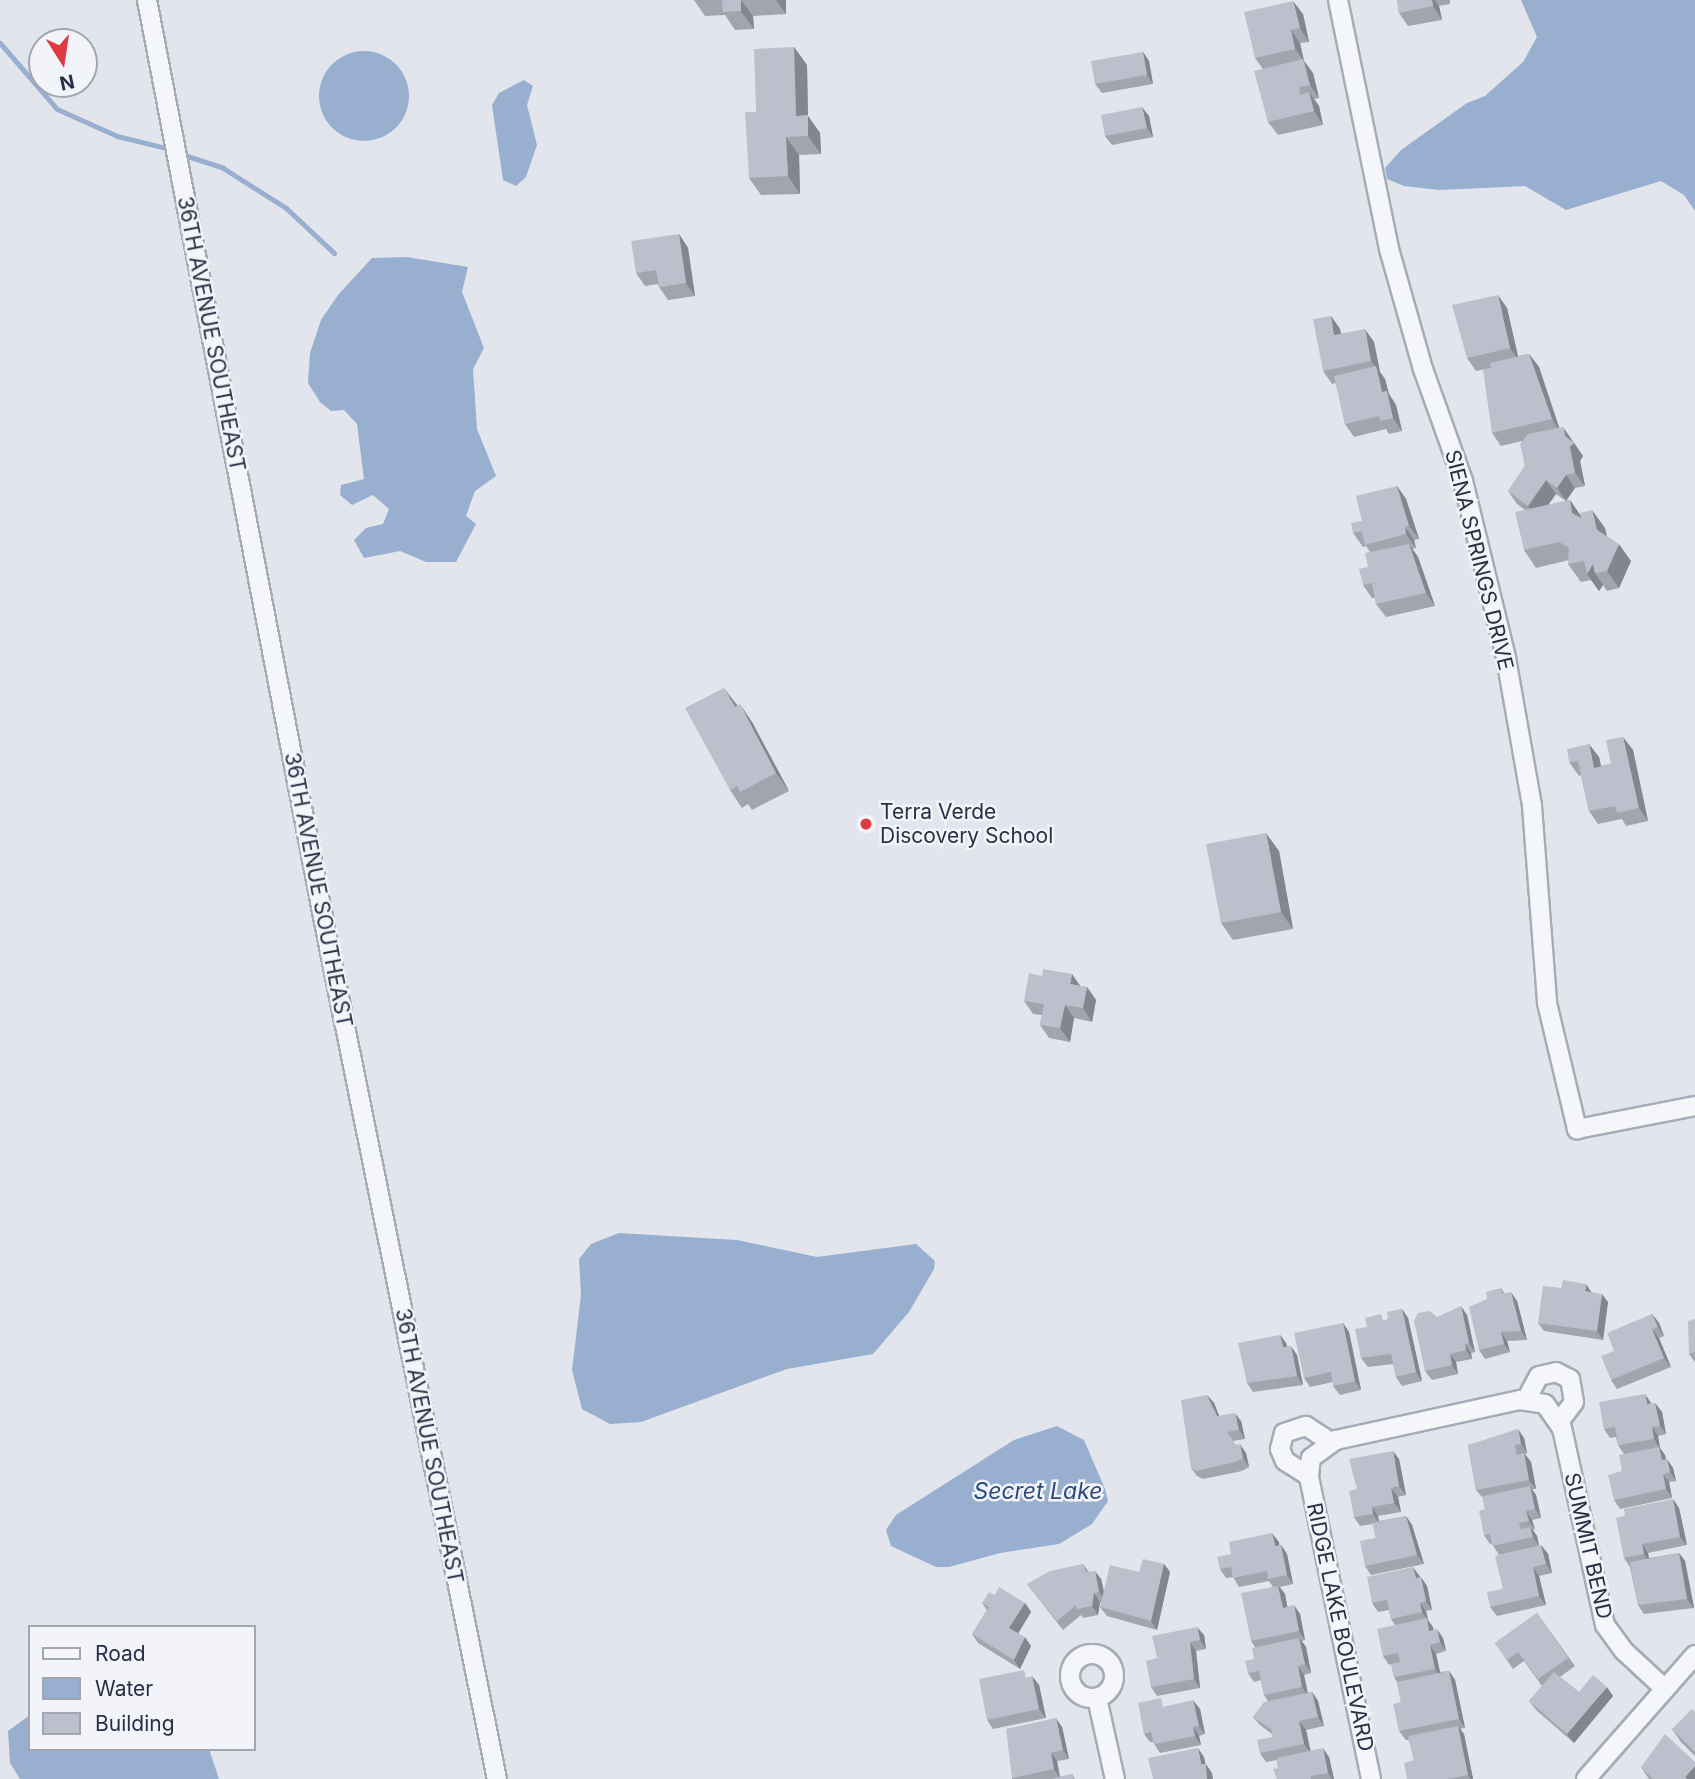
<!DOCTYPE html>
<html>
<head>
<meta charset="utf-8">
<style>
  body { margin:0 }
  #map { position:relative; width:1695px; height:1779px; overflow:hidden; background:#e2e5ec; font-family:Inter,sans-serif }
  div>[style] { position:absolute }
  .water>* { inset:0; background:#99afd0 }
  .round { border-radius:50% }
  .stream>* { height:5px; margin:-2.5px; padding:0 2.5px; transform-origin:2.5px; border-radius:2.5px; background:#99afd0 }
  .roads { filter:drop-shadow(2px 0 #a6abb7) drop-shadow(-2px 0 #a6abb7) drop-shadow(0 2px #a6abb7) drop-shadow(0 -2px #a6abb7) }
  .minor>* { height:18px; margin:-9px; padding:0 9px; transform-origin:9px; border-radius:9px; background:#f5f6fa }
  .minor>.ring { margin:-9px; padding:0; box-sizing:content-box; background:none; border:18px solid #f5f6fa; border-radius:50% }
  .wall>* { inset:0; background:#a1a5af }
  .shaded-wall>* { inset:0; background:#83868f }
  .building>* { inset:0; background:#bbc0cc }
  .dots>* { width:19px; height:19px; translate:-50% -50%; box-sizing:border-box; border:4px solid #f2f4f9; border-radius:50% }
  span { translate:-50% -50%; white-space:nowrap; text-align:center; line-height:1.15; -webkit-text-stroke:5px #f2f4f9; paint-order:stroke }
  .street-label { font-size:21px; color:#283046 }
  .poi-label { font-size:21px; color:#283046 }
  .left { translate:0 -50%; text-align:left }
  .water-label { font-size:23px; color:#2d4a7f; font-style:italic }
  .legend { position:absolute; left:28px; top:1625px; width:228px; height:126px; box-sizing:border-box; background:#f2f4f9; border:2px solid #a1a6b1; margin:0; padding:9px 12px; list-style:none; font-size:21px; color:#283046 }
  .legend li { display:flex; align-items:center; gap:14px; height:35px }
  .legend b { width:35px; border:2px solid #a1a6b1 }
  .north { position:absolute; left:28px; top:28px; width:70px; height:70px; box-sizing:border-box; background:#f2f4f9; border:2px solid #a1a6b1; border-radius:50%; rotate:168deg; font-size:19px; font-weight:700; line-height:28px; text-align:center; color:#283046 }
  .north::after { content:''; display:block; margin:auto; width:24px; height:32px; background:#de3a44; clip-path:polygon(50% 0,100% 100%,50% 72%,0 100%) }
</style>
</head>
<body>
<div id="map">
  <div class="water">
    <div style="clip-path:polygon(1521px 0,1695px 0,1695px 211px,1684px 195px,1661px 181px,1566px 210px,1525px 186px,1439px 190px,1404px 186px,1387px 179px,1385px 168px,1401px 150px,1467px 103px,1485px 96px,1523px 62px,1537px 37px)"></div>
    <div class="round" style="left:319px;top:51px;width:90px;height:90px"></div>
    <div style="clip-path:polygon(524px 80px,533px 86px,527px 105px,537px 145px,526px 177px,516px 186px,503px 180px,492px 105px,499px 93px)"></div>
    <div style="clip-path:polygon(407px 257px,468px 267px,462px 292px,484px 348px,473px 369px,477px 429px,496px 476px,475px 491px,466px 516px,476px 524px,456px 562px,426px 562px,400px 551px,364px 558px,354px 540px,366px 528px,383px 524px,389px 509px,373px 495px,352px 505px,340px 495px,341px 485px,364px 479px,357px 424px,344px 410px,331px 411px,320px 402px,308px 383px,310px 353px,321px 320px,338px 295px,372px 258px)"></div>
    <div style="clip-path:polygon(619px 1233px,737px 1240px,817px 1257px,916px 1244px,935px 1261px,934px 1269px,909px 1312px,873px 1354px,787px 1369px,641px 1422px,610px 1424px,582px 1409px,572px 1370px,581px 1295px,579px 1259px,591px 1244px)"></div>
    <div style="clip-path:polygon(1057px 1426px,1084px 1440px,1105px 1489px,1108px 1501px,1092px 1524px,1059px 1544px,1000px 1553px,949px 1567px,936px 1567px,891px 1546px,886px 1530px,896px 1515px,1014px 1440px)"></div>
    <div style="clip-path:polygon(30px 1715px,30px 1749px,209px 1749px,219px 1779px,20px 1779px,10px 1763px,8px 1731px)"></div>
  </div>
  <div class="stream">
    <div style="left:0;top:43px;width:87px;rotate:49.2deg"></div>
    <div style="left:57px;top:109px;width:66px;rotate:24.2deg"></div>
    <div style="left:117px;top:136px;width:50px;rotate:13.8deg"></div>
    <div style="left:187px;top:156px;width:38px;rotate:18deg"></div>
    <div style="left:223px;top:168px;width:75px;rotate:32.4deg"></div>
    <div style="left:286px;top:208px;width:66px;rotate:43.2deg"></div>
  </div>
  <div class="roads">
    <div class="minor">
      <div style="left:147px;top:0;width:939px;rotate:79.13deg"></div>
      <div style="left:324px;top:922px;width:874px;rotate:78.59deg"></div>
      <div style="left:1338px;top:0;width:254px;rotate:78.4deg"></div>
      <div style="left:1389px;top:249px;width:125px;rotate:74.2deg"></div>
      <div style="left:1423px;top:369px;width:119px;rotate:70.3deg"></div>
      <div style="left:1463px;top:481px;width:182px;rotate:76.3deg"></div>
      <div style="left:1506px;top:658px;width:150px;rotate:80deg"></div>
      <div style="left:1532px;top:806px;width:198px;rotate:85.6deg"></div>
      <div style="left:1547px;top:1003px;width:130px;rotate:76.6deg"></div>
      <div style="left:1577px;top:1129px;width:120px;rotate:-11deg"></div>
      <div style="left:1526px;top:1400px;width:27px;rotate:-62deg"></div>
      <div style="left:1539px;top:1376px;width:17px;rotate:-13deg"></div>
      <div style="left:1556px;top:1372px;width:16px;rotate:27deg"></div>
      <div style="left:1570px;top:1379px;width:23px;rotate:80deg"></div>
      <div style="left:1574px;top:1402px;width:25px;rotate:127deg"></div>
      <div style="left:1309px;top:1476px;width:28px;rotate:-148deg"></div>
      <div style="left:1285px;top:1461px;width:13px;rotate:-113deg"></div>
      <div style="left:1280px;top:1449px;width:16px;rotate:-76deg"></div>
      <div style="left:1284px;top:1433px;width:23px;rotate:-18deg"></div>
      <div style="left:1306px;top:1426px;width:30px;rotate:33deg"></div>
      <div class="ring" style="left:1070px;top:1654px;width:26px;height:26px"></div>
      <div style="left:1097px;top:1698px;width:83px;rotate:77.5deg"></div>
      <div style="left:1371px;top:1779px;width:309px;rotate:-101.6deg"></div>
      <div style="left:1309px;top:1476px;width:18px;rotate:-84deg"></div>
      <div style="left:1311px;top:1458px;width:31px;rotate:-36deg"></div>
      <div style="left:1336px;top:1440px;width:188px;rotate:-12.3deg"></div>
      <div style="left:1520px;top:1400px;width:25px;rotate:9deg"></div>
      <div style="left:1545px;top:1404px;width:29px;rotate:55deg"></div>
      <div style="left:1562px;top:1428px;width:202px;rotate:77.7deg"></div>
      <div style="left:1605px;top:1625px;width:32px;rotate:54deg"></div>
      <div style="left:1624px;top:1651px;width:56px;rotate:42.8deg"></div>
      <div style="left:1586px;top:1779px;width:165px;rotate:-48.7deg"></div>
    </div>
  </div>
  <div class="wall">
    <div style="clip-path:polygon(694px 0,786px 0,786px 14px,753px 16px,754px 29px,735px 30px,725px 15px,705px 16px)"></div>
    <div style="clip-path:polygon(1397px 0,1450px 0,1450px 4px,1439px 6px,1442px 20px,1408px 26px,1399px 13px)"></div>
    <div style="clip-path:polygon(1303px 14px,1309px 42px,1300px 43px,1304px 61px,1313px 73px,1319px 98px,1314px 99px,1319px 106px,1323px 125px,1278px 135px,1268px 122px,1263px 69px,1255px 58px)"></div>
    <div style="clip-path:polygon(794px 47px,807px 65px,808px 116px,820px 133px,821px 154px,799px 155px,800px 194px,761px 195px,749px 178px,756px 112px)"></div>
    <div style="clip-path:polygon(1143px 52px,1149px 61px,1153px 84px,1102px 93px,1095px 84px)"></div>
    <div style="clip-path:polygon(1149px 116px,1153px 137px,1112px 145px,1105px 136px)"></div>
    <div style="clip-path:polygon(679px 234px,688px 248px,695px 296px,668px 300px,659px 287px,658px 284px,645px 286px,636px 273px)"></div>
    <div style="clip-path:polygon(1507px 308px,1518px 356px,1529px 354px,1539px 367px,1559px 428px,1572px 440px,1583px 456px,1580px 461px,1585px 486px,1575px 488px,1566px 501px,1556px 494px,1548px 505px,1570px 500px,1581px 516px,1605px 528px,1607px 536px,1631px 561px,1619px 588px,1607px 591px,1603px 585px,1599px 591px,1591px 580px,1581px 582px,1568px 564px,1569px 560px,1536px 568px,1524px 550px,1525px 510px,1517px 504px,1508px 491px,1525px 466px,1522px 441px,1501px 446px,1492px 433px,1491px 368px,1476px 371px,1467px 358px)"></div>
    <div style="clip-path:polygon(1331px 316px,1340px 329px,1341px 333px,1374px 342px,1380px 372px,1385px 379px,1389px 394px,1396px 405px,1402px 431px,1389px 434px,1386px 429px,1354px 437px,1345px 424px,1336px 383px,1332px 384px,1323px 371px)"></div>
    <div style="clip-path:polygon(1397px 486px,1406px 499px,1419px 539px,1414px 540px,1416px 548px,1412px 549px,1418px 557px,1435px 606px,1386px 617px,1376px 604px,1375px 598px,1372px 598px,1363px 585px,1368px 567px,1370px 552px,1366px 546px,1363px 547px,1353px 533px,1362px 521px)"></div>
    <div style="clip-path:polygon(737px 706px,752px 722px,789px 791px,752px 810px,748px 804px,742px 808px,730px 790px)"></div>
    <div style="clip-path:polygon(1633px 750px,1648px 821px,1626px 826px,1622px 819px,1598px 824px,1589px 811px,1581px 775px,1579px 776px,1569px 762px,1599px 757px,1601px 766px,1611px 764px)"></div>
    <div style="clip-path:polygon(1279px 851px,1293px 929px,1233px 940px,1221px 923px)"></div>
    <div style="clip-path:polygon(1080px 986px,1087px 987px,1096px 1000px,1092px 1022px,1074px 1018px,1070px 1042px,1049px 1038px,1040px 1025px,1042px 1015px,1033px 1014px,1024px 1001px)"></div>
    <div style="clip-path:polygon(1501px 1288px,1504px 1293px,1517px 1301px,1527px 1340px,1507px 1341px,1510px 1352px,1485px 1359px,1479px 1350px,1487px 1299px)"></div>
    <div style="clip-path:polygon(1592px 1292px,1608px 1302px,1603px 1340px,1544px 1331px,1538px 1323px)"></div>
    <div style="clip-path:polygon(1402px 1309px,1408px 1318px,1422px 1381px,1402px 1386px,1396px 1377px,1393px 1364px,1368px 1367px,1361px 1358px,1367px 1327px,1388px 1319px)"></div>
    <div style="clip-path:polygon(1652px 1314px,1659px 1323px,1664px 1336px,1659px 1338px,1671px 1367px,1617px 1389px,1611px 1380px,1614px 1351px)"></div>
    <div style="clip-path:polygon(1467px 1315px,1475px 1352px,1471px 1353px,1472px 1359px,1456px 1362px,1458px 1374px,1432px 1380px,1425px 1371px,1437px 1317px)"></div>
    <div style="clip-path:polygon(1695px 1319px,1695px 1362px,1689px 1354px)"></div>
    <div style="clip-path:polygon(1343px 1323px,1349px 1332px,1361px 1390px,1340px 1395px,1333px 1386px,1333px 1382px,1310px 1387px,1304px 1378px)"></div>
    <div style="clip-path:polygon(1280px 1335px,1286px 1343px,1287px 1346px,1297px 1355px,1303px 1385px,1253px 1392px,1247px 1383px)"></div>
    <div style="clip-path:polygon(1207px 1395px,1214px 1403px,1219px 1416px,1241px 1421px,1245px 1439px,1233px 1441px,1236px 1445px,1246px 1453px,1249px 1467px,1242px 1471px,1203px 1479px,1197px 1476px,1191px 1468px)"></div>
    <div style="clip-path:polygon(1655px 1403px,1662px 1412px,1666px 1434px,1658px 1436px,1660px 1448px,1665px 1455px,1666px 1459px,1673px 1468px,1676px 1481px,1669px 1482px,1672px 1498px,1620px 1509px,1614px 1500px,1622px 1471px,1624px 1454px,1618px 1445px,1616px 1437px,1610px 1438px,1604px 1429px)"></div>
    <div style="clip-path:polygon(1524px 1438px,1527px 1453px,1525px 1454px,1531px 1462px,1536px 1489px,1532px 1489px,1536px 1495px,1541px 1518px,1532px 1520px,1535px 1529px,1533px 1530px,1537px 1536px,1539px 1546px,1541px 1545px,1548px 1554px,1552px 1573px,1539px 1576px,1546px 1605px,1497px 1616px,1490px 1607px,1530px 1548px,1499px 1555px,1492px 1544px,1490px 1544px,1484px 1535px,1485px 1509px,1483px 1498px,1476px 1490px,1468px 1445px)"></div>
    <div style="clip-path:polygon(1399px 1459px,1406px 1495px,1398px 1497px,1401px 1512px,1378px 1516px,1379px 1521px,1406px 1516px,1412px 1525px,1424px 1564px,1371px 1575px,1365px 1566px,1376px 1538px,1373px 1524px,1360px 1526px,1354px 1517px,1357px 1489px)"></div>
    <div style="clip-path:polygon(1673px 1499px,1679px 1508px,1687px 1545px,1648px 1553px,1649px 1558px,1679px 1553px,1685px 1561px,1694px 1608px,1644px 1614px,1638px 1605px,1630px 1567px,1624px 1558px,1625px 1516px)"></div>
    <div style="clip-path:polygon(1279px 1542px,1279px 1546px,1281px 1545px,1287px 1554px,1293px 1584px,1280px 1587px,1285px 1594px,1287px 1607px,1300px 1614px,1305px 1640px,1302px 1641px,1306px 1647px,1311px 1673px,1304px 1675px,1308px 1693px,1312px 1692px,1318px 1701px,1324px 1726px,1306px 1730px,1310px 1751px,1329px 1757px,1334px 1779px,1277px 1779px,1278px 1768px,1277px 1760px,1266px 1762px,1260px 1753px,1273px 1737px,1272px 1734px,1260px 1725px,1253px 1717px,1268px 1701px,1264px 1695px,1261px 1680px,1254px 1682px,1248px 1673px,1254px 1659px,1255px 1647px,1251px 1641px,1273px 1587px,1269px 1581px,1239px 1587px,1233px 1577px,1226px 1578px,1220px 1569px)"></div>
    <div style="clip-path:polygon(1083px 1564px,1089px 1572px,1101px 1579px,1104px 1592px,1139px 1572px,1164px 1564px,1170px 1572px,1157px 1630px,1107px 1616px,1100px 1607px,1102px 1602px,1100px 1602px,1098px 1615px,1083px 1618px,1081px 1615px,1063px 1630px,1027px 1584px)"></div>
    <div style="clip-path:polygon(1413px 1567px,1427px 1586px,1432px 1610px,1426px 1611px,1428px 1620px,1433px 1630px,1443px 1638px,1446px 1651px,1436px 1654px,1440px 1672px,1449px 1671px,1455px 1680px,1465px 1728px,1460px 1729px,1464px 1734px,1473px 1779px,1407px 1779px,1414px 1760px,1409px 1740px,1406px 1740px,1399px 1731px,1401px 1702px,1397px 1682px,1394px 1677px,1391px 1664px,1389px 1665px,1383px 1656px,1395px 1625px,1391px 1619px,1389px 1610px,1378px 1612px,1372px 1603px)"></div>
    <div style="clip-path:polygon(995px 1595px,1025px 1603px,1031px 1612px,1018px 1633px,1031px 1646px,1020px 1669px,978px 1643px,972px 1634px,987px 1610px,982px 1603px)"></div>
    <div style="clip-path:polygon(1537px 1613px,1575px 1666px,1560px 1677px,1579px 1692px,1613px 1696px,1574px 1743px,1536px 1710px,1529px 1701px,1542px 1686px,1524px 1661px,1513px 1669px,1495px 1643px)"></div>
    <div style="clip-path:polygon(1204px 1635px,1206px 1649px,1196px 1651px,1200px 1688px,1157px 1696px,1151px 1687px,1157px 1658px)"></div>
    <div style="clip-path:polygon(1029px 1677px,1039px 1685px,1046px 1718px,993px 1729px,987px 1720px)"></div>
    <div style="clip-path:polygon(1167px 1706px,1200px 1709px,1205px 1734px,1199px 1736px,1201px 1745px,1160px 1753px,1153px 1742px,1150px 1742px,1144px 1734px)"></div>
    <div style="clip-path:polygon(1695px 1712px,1695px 1756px,1681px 1742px,1672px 1729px)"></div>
    <div style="clip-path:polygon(1062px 1727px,1069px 1759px,1057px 1761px,1060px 1777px,1072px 1774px,1075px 1779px,1012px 1779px,1012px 1778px)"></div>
    <div style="clip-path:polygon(1641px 1767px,1695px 1779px,1649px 1779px)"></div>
  </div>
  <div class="shaded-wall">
    <div style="clip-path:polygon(741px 0,753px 16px,754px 29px,741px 11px)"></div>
    <div style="clip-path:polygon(776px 0,786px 0,786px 14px)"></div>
    <div style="clip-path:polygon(1432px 0,1435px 0,1439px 6px,1442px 20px,1433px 6px)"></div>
    <div style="clip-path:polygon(1293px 1px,1303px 14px,1309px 42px,1300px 28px)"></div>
    <div style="clip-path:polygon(1291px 30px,1300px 43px,1304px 61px,1313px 73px,1319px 98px,1310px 85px,1304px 61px,1295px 49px)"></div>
    <div style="clip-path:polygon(794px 47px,807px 65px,808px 116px,820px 133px,821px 154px,808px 136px,796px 116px)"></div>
    <div style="clip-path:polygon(1143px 52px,1149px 61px,1153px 84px,1147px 75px)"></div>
    <div style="clip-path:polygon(1309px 92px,1319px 106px,1323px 125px,1314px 111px)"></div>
    <div style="clip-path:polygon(1142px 107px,1149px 116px,1153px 137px,1147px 128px)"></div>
    <div style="clip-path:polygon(786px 137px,799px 155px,800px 194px,788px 176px)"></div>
    <div style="clip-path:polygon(679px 234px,688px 248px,695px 296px,686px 283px)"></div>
    <div style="clip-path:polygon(1498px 295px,1507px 308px,1519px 361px,1510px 348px)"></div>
    <div style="clip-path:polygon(1331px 316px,1340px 329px,1343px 348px,1334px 335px)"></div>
    <div style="clip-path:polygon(1365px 329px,1374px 342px,1380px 372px,1385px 379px,1389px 394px,1396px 405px,1402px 431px,1393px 418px,1382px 392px,1377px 369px,1371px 361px)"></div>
    <div style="clip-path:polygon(1529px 354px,1539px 367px,1561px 433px,1552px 419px)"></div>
    <div style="clip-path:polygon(1563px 427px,1572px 440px,1573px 443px,1574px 443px,1583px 456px,1580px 461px,1585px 486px,1575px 473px)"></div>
    <div style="clip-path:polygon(1566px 475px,1575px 488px,1566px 501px,1557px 488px)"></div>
    <div style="clip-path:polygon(1546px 480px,1556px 494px,1538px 519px,1528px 506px)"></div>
    <div style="clip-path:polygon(1397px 486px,1406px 499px,1419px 539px,1409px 526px)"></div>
    <div style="clip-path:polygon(1570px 500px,1582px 518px,1585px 531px,1572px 513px)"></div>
    <div style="clip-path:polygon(1592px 510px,1605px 528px,1609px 548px,1597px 530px)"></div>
    <div style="clip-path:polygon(1405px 527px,1414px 540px,1416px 548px,1406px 534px)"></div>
    <div style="clip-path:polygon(1409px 544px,1418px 557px,1435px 606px,1426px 593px)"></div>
    <div style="clip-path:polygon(1619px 544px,1631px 561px,1619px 588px,1607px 571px)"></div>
    <div style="clip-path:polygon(1593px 564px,1595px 573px,1603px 585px,1599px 591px,1587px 574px)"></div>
    <div style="clip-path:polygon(724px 688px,737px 705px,747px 725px,735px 707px)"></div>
    <div style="clip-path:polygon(740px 704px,752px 722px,789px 791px,776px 773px)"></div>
    <div style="clip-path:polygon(1623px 737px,1633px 750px,1648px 821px,1639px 808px)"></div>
    <div style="clip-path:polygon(1589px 744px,1599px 757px,1604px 781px,1594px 768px)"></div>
    <div style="clip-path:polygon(1266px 833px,1279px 851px,1293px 929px,1281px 912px)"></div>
    <div style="clip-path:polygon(1072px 974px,1081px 987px,1070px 984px)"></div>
    <div style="clip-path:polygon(1087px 987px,1096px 1000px,1092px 1022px,1083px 1008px)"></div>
    <div style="clip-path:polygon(1065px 1005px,1074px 1018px,1070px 1042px,1060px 1028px)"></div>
    <div style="clip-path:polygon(1586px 1284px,1592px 1293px,1585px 1291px)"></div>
    <div style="clip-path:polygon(1511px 1292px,1517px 1301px,1527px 1340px,1521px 1331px)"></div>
    <div style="clip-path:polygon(1602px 1294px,1608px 1302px,1603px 1340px,1597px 1331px)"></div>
    <div style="clip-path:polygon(1461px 1306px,1467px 1315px,1475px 1352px,1469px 1343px)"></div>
    <div style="clip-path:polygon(1402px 1309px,1408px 1318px,1422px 1381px,1416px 1372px)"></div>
    <div style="clip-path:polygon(1652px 1314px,1659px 1323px,1664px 1336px,1658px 1327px)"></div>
    <div style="clip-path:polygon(1343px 1323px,1349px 1332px,1361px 1390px,1355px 1381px)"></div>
    <div style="clip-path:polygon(1652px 1329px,1659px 1338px,1671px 1367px,1664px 1358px)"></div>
    <div style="clip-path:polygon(1501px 1332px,1507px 1341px,1510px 1352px,1504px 1344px)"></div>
    <div style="clip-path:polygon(1280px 1335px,1286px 1343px,1289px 1356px,1283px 1347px)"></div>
    <div style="clip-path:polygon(1465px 1344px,1471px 1353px,1472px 1359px,1466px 1350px)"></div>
    <div style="clip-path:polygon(1291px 1346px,1297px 1355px,1303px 1385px,1297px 1376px)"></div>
    <div style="clip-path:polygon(1450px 1354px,1456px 1362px,1458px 1374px,1452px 1365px)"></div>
    <div style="clip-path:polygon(1645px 1394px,1651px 1403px,1653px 1413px,1647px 1404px)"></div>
    <div style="clip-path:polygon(1207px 1395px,1214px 1403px,1223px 1425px,1217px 1416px)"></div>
    <div style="clip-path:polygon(1655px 1403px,1662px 1412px,1666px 1434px,1660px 1426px)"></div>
    <div style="clip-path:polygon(1235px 1413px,1241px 1421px,1245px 1439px,1239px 1430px)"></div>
    <div style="clip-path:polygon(1652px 1427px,1658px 1436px,1660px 1448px,1665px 1455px,1668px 1469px,1662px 1460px,1659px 1447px,1654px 1439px)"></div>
    <div style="clip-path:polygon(1518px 1429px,1524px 1438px,1527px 1453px,1521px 1444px)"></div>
    <div style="clip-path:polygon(1240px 1444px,1246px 1453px,1249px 1467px,1243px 1458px)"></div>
    <div style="clip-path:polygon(1393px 1451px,1399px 1459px,1406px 1495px,1399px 1486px)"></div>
    <div style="clip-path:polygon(1524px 1453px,1531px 1462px,1536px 1489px,1529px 1480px)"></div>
    <div style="clip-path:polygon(1667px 1459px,1673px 1468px,1676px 1481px,1670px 1472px)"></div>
    <div style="clip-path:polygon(1663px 1474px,1669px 1482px,1672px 1498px,1666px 1489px)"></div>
    <div style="clip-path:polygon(1530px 1486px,1536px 1495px,1541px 1518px,1535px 1509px)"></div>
    <div style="clip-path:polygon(1391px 1488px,1398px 1497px,1401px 1512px,1394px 1503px)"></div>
    <div style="clip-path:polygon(1673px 1499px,1679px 1508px,1687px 1545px,1680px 1537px)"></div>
    <div style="clip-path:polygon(1372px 1507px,1378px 1516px,1379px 1523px,1373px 1514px)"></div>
    <div style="clip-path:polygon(1526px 1511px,1532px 1520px,1535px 1529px,1529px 1521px)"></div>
    <div style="clip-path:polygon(1406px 1516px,1412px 1525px,1424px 1564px,1417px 1555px)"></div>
    <div style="clip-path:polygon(1530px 1527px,1537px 1536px,1539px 1546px,1533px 1537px)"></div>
    <div style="clip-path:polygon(1272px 1533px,1279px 1542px,1281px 1555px,1275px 1546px)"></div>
    <div style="clip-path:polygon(1642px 1544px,1648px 1553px,1650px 1563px,1644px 1554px)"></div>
    <div style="clip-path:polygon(1281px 1545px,1287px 1554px,1293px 1584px,1287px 1575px)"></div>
    <div style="clip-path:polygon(1541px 1545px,1548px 1554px,1552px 1573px,1546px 1564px)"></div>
    <div style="clip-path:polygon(1679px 1553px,1685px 1561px,1694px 1608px,1687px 1599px)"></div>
    <div style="clip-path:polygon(1164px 1564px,1170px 1572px,1157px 1630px,1151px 1621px)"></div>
    <div style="clip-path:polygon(1413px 1567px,1419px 1576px,1422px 1587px,1416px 1578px)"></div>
    <div style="clip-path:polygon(1533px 1567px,1539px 1576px,1546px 1605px,1539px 1596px)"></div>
    <div style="clip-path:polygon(1095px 1571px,1101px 1579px,1106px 1601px,1099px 1592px)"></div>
    <div style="clip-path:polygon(1421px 1577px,1427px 1586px,1432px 1610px,1426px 1601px)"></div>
    <div style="clip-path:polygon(1278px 1586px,1285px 1594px,1289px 1616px,1283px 1608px)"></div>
    <div style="clip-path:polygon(1094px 1593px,1100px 1602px,1098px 1615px,1092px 1606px)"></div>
    <div style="clip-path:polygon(1025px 1603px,1031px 1612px,1016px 1637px,1009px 1628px)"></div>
    <div style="clip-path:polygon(1420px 1603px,1426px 1611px,1428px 1620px,1433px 1627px,1435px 1639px,1429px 1631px,1427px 1619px,1422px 1612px)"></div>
    <div style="clip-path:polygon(1294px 1605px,1300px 1614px,1305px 1640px,1299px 1631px)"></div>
    <div style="clip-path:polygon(1197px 1627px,1204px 1635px,1206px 1649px,1200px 1640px)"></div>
    <div style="clip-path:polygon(1437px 1629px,1443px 1638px,1446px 1651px,1440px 1642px)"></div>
    <div style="clip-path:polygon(1025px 1637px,1031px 1646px,1020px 1669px,1014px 1660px)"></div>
    <div style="clip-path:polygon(1299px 1638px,1306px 1647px,1311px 1673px,1305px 1664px)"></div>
    <div style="clip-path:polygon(1190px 1642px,1196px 1651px,1200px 1688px,1194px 1679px)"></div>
    <div style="clip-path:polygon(1430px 1645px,1436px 1654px,1441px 1677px,1435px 1669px)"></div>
    <div style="clip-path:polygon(1298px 1666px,1304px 1675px,1308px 1696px,1302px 1687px)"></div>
    <div style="clip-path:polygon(1449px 1671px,1455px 1680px,1465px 1728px,1459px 1719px)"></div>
    <div style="clip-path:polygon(1032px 1676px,1039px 1685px,1046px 1718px,1039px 1709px)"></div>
    <div style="clip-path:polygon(1607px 1687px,1613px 1696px,1574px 1743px,1567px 1734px)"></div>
    <div style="clip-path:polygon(1312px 1692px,1318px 1701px,1324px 1726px,1318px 1717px)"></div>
    <div style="clip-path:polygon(1193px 1700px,1200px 1709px,1205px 1734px,1199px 1726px)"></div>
    <div style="clip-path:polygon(1056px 1718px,1062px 1727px,1069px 1759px,1063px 1750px)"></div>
    <div style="clip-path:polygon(1299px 1721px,1306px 1730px,1311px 1753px,1304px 1744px)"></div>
    <div style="clip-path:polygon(1458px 1726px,1464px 1734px,1473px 1779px,1471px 1779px,1468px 1775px)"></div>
    <div style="clip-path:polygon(1193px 1727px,1199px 1736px,1201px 1745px,1195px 1736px)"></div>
    <div style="clip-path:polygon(1198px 1748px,1204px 1757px,1206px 1766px,1206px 1764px,1212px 1773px,1213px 1779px,1207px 1779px,1201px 1764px)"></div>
    <div style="clip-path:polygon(1323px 1748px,1329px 1757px,1334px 1779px,1332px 1779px,1328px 1773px)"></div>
    <div style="clip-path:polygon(1051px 1753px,1057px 1761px,1060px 1778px,1054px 1769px)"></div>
    <div style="clip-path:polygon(1695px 1766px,1695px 1779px,1687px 1779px,1685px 1777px)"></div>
  </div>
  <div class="building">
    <div style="clip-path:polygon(722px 0,741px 0,741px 11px,723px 12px)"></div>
    <div style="clip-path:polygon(1397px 0,1432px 0,1433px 6px,1399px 13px)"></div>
    <div style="clip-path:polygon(1293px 1px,1300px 28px,1291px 30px,1295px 49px,1255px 58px,1244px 12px)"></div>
    <div style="clip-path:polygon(794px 47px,796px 116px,808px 115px,808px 136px,786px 137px,788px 176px,749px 178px,745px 112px,756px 112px,754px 49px)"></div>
    <div style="clip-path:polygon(1143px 52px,1147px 75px,1095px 84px,1091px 61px)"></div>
    <div style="clip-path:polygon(1303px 59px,1310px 85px,1299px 87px,1300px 95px,1309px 92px,1314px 111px,1268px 122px,1254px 71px)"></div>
    <div style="clip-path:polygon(1142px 107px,1147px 128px,1105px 136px,1101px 115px)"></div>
    <div style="clip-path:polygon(679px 234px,686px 283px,659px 287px,656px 270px,636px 273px,631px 241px)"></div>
    <div style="clip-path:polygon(1498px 295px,1510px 348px,1467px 358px,1452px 305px)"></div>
    <div style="clip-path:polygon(1331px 316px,1334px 335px,1365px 329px,1371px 361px,1323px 371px,1313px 319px)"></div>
    <div style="clip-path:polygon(1529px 354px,1552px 419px,1492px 433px,1483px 370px,1491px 368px,1490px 363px)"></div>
    <div style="clip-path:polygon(1376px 366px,1382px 392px,1387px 391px,1393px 418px,1380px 421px,1379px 416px,1345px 424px,1334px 376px)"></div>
    <div style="clip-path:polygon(1563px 427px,1565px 436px,1574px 443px,1570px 447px,1575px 473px,1566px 475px,1557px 488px,1546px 480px,1528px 506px,1508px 491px,1525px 466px,1520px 444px,1528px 434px)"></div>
    <div style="clip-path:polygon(1397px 486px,1409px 526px,1405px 527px,1406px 534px,1365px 545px,1362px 531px,1353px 533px,1351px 523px,1362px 521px,1356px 496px)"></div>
    <div style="clip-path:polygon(1570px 500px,1572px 513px,1581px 518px,1580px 513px,1592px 510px,1597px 530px,1619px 544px,1607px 571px,1595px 573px,1593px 564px,1587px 574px,1584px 561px,1568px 564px,1569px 548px,1559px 542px,1524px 550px,1515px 512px)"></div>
    <div style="clip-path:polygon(1409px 544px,1426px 593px,1376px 604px,1372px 583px,1363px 585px,1359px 569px,1368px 567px,1365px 553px)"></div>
    <div style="clip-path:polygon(724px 688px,735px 707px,740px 704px,776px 773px,740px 792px,737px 786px,730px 790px,685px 708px)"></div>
    <div style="clip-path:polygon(1623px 737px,1639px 808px,1617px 813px,1615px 806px,1589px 811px,1578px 761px,1569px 762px,1567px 749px,1589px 744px,1594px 768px,1611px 764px,1606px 740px)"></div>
    <div style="clip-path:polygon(1266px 833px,1281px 912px,1221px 923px,1206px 844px)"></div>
    <div style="clip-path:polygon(1043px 969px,1072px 974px,1070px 984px,1087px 987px,1083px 1008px,1065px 1005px,1060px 1028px,1040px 1025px,1044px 1004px,1024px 1001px,1029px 973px,1042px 976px)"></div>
    <div style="clip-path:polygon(1563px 1280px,1586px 1284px,1585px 1291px,1602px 1294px,1597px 1331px,1538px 1323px,1543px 1286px,1561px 1288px)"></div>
    <div style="clip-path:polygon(1501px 1288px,1502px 1294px,1511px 1292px,1521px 1331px,1501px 1332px,1504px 1344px,1479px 1350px,1469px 1307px,1487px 1299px,1486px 1292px)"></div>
    <div style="clip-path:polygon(1461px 1306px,1469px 1343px,1465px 1344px,1466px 1350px,1450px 1354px,1452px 1365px,1425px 1371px,1414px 1321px,1418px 1313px,1430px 1311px,1437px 1317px)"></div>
    <div style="clip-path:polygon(1402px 1309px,1416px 1372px,1396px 1377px,1391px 1354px,1361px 1358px,1355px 1329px,1367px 1327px,1365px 1318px,1381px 1314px,1383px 1321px,1388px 1319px,1387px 1312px)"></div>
    <div style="clip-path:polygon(1652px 1314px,1658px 1327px,1652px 1329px,1664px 1358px,1611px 1380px,1601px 1356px,1614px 1351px,1607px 1333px)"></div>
    <div style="clip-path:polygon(1695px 1319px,1695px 1352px,1689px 1354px,1688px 1321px)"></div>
    <div style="clip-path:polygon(1343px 1323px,1355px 1381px,1333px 1386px,1331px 1372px,1304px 1378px,1294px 1333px)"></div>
    <div style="clip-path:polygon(1280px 1335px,1283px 1347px,1291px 1346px,1297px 1376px,1247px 1383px,1238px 1343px)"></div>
    <div style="clip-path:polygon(1645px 1394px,1647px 1404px,1655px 1403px,1660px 1426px,1652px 1427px,1654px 1439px,1618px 1445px,1615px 1427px,1604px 1429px,1599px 1402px)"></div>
    <div style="clip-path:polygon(1207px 1395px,1217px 1416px,1235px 1413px,1239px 1430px,1227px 1432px,1236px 1445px,1240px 1444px,1243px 1458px,1235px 1462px,1196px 1471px,1191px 1468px,1181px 1400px)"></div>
    <div style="clip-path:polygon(1518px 1429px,1521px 1444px,1515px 1445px,1517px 1455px,1524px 1453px,1529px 1480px,1476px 1490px,1468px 1445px)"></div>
    <div style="clip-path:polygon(1659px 1447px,1662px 1460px,1667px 1459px,1670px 1472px,1663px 1474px,1666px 1489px,1614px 1500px,1608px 1475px,1622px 1471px,1619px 1455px)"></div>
    <div style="clip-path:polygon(1393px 1451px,1399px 1486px,1391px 1488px,1394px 1503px,1372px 1507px,1373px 1514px,1354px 1517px,1349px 1491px,1357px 1489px,1349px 1459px)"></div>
    <div style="clip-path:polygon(1530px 1486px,1535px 1509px,1526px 1511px,1529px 1521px,1519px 1523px,1521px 1529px,1530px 1527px,1533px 1537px,1492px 1546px,1490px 1534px,1484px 1535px,1479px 1511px,1485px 1509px,1483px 1496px)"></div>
    <div style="clip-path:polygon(1673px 1499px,1680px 1537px,1642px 1544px,1644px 1554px,1624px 1558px,1616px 1518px,1625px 1516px,1624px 1509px)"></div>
    <div style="clip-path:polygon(1406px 1516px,1417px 1555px,1365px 1566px,1360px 1541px,1376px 1538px,1372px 1523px)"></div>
    <div style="clip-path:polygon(1272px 1533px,1275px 1546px,1281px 1545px,1287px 1575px,1268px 1579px,1267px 1571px,1233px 1578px,1231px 1567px,1220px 1569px,1217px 1557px,1231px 1554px,1229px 1542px)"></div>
    <div style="clip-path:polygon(1541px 1545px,1546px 1564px,1533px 1567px,1539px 1596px,1490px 1607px,1487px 1592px,1503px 1589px,1495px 1556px)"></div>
    <div style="clip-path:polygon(1679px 1553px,1687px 1599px,1638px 1605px,1630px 1562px)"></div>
    <div style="clip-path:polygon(1143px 1559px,1164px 1564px,1151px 1621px,1100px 1607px,1110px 1565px,1139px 1572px)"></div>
    <div style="clip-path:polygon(1083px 1564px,1085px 1572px,1095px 1571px,1099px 1592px,1094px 1593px,1092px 1606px,1077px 1609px,1076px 1605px,1057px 1621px,1027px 1584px,1050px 1571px)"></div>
    <div style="clip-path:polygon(1413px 1567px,1416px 1578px,1421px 1577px,1426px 1601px,1420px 1603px,1422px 1612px,1391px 1619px,1387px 1600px,1372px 1603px,1367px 1577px)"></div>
    <div style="clip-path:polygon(1278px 1586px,1283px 1608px,1294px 1605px,1299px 1631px,1251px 1641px,1241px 1593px)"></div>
    <div style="clip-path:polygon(999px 1587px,1025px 1603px,1009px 1628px,1025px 1637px,1014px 1660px,972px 1634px,989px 1607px,982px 1603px,989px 1592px,995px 1595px)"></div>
    <div style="clip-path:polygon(1537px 1613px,1568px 1658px,1538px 1679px,1518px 1652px,1507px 1660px,1495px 1643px)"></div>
    <div style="clip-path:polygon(1427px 1618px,1429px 1631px,1437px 1629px,1440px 1642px,1430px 1645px,1435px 1669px,1394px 1677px,1391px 1664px,1400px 1662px,1398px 1653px,1383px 1656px,1377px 1629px)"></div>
    <div style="clip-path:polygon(1197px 1627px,1200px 1640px,1190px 1642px,1194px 1679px,1151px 1687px,1146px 1661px,1157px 1658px,1152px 1636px)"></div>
    <div style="clip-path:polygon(1299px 1638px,1305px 1664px,1298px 1666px,1302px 1687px,1264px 1695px,1259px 1671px,1248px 1673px,1245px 1661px,1254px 1659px,1252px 1648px)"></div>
    <div style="clip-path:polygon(1024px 1670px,1026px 1678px,1032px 1676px,1039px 1709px,987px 1720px,979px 1679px)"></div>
    <div style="clip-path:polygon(1449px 1671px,1459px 1719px,1399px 1731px,1393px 1704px,1401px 1702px,1397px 1682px)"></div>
    <div style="clip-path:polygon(1554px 1672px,1579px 1692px,1593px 1675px,1607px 1687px,1567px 1734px,1529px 1701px)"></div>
    <div style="clip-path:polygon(1312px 1692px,1318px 1717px,1299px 1721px,1304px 1744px,1260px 1753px,1257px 1740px,1273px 1737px,1271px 1729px,1253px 1717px,1264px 1702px)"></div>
    <div style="clip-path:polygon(1161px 1698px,1163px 1707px,1193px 1700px,1199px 1726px,1193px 1727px,1195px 1736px,1154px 1744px,1151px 1732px,1144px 1734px,1138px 1703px)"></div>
    <div style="clip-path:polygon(1692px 1709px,1695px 1712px,1695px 1752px,1672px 1729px)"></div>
    <div style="clip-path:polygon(1056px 1718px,1063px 1750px,1051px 1753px,1054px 1769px,1012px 1778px,1006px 1729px)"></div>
    <div style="clip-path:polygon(1458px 1726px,1468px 1775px,1447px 1779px,1407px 1779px,1404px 1763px,1414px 1760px,1408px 1736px)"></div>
    <div style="clip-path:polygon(1665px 1734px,1695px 1762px,1695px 1766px,1685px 1777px,1687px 1779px,1653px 1779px,1641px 1767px)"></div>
    <div style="clip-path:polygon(1198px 1748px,1201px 1764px,1206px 1764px,1207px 1779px,1153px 1779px,1148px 1758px)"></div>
    <div style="clip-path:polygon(1323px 1748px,1328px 1773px,1311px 1776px,1311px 1779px,1277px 1779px,1273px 1769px,1278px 1768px,1277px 1758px)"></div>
    <div style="clip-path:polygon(1072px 1774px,1073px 1779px,1051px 1779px)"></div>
  </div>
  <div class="dots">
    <div style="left:866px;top:824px;background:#de3a44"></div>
  </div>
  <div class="street-label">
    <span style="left:211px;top:334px;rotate:79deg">36TH AVENUE SOUTHEAST</span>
    <span style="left:1479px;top:560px;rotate:76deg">SIENA SPRINGS DRIVE</span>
    <span style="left:318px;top:890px;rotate:79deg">36TH AVENUE SOUTHEAST</span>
    <span style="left:429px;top:1446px;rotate:79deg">36TH AVENUE SOUTHEAST</span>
    <span style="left:1588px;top:1546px;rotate:77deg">SUMMIT BEND</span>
    <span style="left:1340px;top:1627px;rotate:78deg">RIDGE LAKE BOULEVARD</span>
  </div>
  <div class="poi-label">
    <span class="left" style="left:880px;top:824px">Terra Verde<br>Discovery School</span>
  </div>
  <div class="water-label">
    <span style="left:1038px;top:1491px">Secret Lake</span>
  </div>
  <ul class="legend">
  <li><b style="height:9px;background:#f5f6fa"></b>Road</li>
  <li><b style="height:19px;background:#99afd0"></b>Water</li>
  <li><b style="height:19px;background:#bbc0cc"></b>Building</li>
  </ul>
  <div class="north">N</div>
</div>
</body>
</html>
